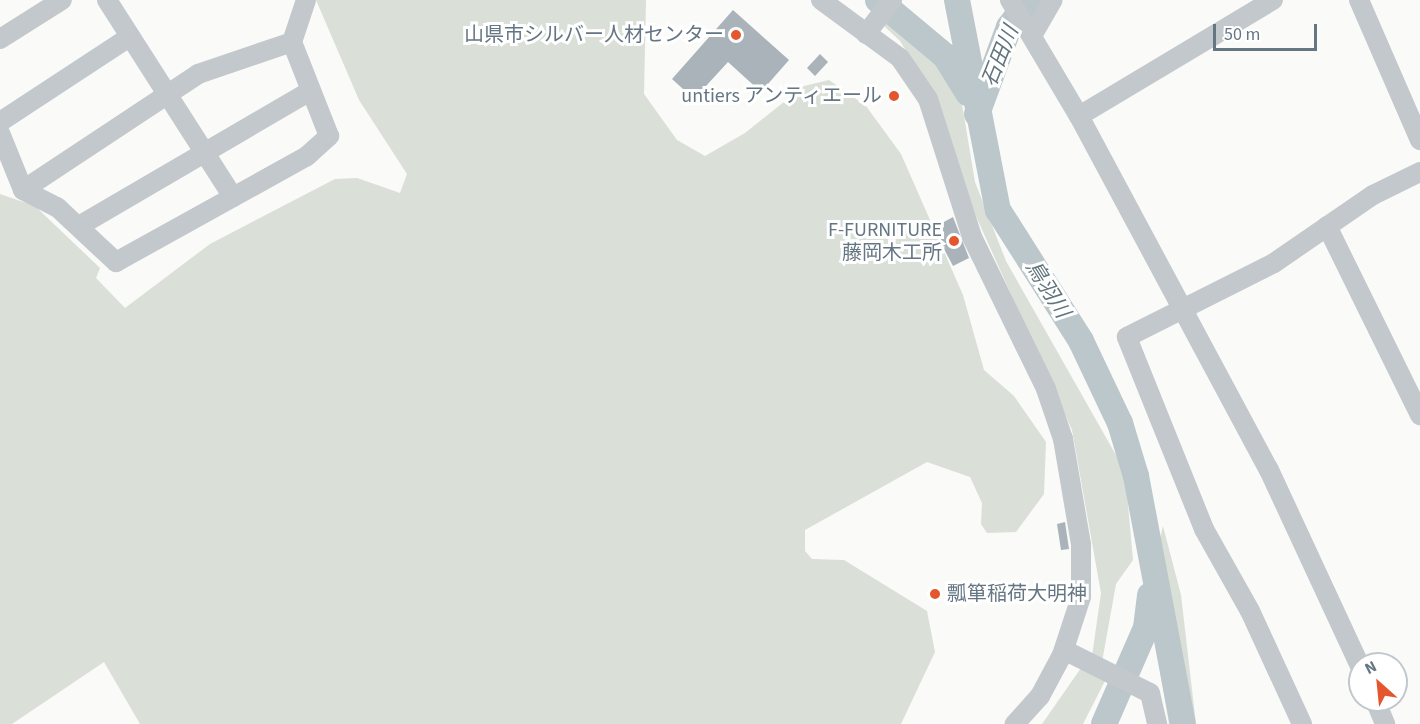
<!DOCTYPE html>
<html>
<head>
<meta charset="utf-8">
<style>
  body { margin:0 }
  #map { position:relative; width:1420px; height:724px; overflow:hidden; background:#fafaf8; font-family:"Source Sans 3","Noto Sans JP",sans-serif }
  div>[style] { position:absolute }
  .green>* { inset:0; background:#dadfd7 }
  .river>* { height:26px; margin:-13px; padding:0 13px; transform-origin:13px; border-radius:13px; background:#bbc7cb }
  .building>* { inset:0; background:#aab3b9 }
  .minor>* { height:20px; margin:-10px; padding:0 10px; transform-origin:10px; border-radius:10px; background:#c3c8cc }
  .dots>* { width:16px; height:16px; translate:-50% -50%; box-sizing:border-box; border:3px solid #fff; border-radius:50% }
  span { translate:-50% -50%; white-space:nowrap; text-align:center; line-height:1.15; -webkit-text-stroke:6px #fff; paint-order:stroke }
  .poi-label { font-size:20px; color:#657683 }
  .right { translate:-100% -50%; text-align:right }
  .left { translate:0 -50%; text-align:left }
  .water-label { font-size:21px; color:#60757c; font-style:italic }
  .north { position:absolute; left:1348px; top:652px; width:60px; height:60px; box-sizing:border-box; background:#fff; border:2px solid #c1c8cd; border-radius:50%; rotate:333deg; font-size:16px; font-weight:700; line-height:24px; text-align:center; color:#657683 }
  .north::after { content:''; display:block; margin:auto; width:21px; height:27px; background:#e4572e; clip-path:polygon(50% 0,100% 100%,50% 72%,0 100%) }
  .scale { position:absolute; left:1213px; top:24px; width:104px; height:27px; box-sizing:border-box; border:3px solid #657683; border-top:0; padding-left:8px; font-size:18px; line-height:21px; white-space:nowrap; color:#657683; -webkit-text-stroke:4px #fff; paint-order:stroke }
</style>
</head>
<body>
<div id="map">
  <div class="green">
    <div style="clip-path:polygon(316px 0,646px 0,644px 94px,677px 140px,705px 156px,745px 133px,804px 86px,829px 80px,866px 106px,901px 154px,963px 295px,984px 370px,1014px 396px,1046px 442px,1044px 494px,1016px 532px,987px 533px,981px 524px,982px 503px,970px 477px,927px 462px,805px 530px,805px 551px,812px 559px,844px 560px,927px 611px,935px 652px,901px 724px,140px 724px,104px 662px,12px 724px,0 724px,0 194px,35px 206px,100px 268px,96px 278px,125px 308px,210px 244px,335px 179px,357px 178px,400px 193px,407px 174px,359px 100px)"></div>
    <div style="clip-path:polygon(889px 18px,952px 75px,961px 98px,975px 182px,1006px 261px,1125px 471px,1133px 560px,1116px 584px,1102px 662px,1092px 656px,1101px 593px,1072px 430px,975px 214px,932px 93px,900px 41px,884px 26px)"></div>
    <div style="clip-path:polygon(1163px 526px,1181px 595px,1196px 724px,1169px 724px,1160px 672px,1168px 597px,1158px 547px)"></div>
    <div style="clip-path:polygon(1081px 668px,1105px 681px,1083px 724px,1042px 724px)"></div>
  </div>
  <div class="river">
    <div style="left:878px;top:0;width:87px;rotate:39.9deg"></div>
    <div style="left:945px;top:56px;width:44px;rotate:58.1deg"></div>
    <div style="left:957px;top:0;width:214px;rotate:79deg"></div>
    <div style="left:998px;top:210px;width:155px;rotate:57.6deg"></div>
    <div style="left:1081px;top:341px;width:91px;rotate:64.6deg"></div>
    <div style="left:1120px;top:423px;width:55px;rotate:73.2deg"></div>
    <div style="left:1136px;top:476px;width:252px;rotate:79.3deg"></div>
    <div style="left:977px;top:114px;width:93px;rotate:-69.8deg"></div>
    <div style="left:1009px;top:27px;width:34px;rotate:-53deg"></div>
    <div style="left:1104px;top:724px;width:105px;rotate:-66.4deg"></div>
    <div style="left:1146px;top:628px;width:33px;rotate:-83deg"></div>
  </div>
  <div class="building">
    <div style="clip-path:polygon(733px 10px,789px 60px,761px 92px,728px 62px,694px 99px,672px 79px)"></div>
    <div style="clip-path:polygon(820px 54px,828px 62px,815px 76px,807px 68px)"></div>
    <div style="clip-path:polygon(953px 217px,969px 258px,953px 266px,933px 228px)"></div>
    <div style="clip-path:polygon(1065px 522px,1069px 549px,1061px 550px,1057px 524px)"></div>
  </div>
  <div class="minor">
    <div style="left:107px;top:0;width:234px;rotate:57.4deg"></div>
    <div style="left:821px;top:0;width:98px;rotate:36.3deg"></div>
    <div style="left:900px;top:58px;width:50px;rotate:55.7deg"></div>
    <div style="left:928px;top:99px;width:145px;rotate:72.3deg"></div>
    <div style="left:972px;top:237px;width:169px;rotate:64deg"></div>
    <div style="left:1046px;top:389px;width:53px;rotate:71.2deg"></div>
    <div style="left:1063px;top:439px;width:107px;rotate:80.3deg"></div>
    <div style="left:1081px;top:544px;width:53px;rotate:90deg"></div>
    <div style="left:1081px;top:597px;width:61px;rotate:108.1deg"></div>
    <div style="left:1062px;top:655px;width:47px;rotate:118.2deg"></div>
    <div style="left:1040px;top:696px;width:38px;rotate:132deg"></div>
    <div style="left:1010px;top:0;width:135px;rotate:59.3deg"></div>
    <div style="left:1079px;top:116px;width:402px;rotate:61.8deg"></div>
    <div style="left:1269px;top:470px;width:216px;rotate:65.1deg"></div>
    <div style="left:1359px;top:0;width:153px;rotate:66.5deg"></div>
    <div style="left:866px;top:34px;width:43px;rotate:-52.6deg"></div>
    <div style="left:1033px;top:34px;width:39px;rotate:-60deg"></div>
    <div style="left:0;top:39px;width:73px;rotate:-32.2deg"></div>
    <div style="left:1079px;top:116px;width:226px;rotate:-30.9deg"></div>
    <div style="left:0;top:122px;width:153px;rotate:-33.3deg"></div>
    <div style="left:0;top:133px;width:61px;rotate:68deg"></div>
    <div style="left:23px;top:190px;width:38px;rotate:27deg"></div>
    <div style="left:57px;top:207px;width:81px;rotate:43deg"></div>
    <div style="left:116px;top:262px;width:218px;rotate:-29deg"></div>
    <div style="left:307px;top:156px;width:30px;rotate:-42deg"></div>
    <div style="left:329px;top:136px;width:101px;rotate:-111.5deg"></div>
    <div style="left:292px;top:42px;width:44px;rotate:-71.6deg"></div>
    <div style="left:23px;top:190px;width:210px;rotate:-33.5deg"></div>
    <div style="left:198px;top:74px;width:99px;rotate:-18.8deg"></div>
    <div style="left:79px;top:226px;width:268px;rotate:-30.3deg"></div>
    <div style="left:1327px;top:226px;width:211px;rotate:63.8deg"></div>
    <div style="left:1064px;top:650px;width:96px;rotate:26.6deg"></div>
    <div style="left:1150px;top:693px;width:32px;rotate:77deg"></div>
    <div style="left:1375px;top:700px;width:26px;rotate:67deg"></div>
    <div style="left:1302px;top:724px;width:124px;rotate:-114.7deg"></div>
    <div style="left:1250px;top:611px;width:94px;rotate:-119.3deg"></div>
    <div style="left:1204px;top:529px;width:207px;rotate:-111.9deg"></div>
    <div style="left:1127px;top:337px;width:165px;rotate:-26.7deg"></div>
    <div style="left:1274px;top:263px;width:120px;rotate:-34.5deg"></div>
    <div style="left:1373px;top:195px;width:52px;rotate:-26.1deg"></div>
  </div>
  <div class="dots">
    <div style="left:736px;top:35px;background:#e4572e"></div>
    <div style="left:894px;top:96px;background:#e4572e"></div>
    <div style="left:954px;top:241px;background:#e4572e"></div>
    <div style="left:935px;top:594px;background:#e4572e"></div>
  </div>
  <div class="poi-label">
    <span class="right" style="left:724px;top:35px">山県市シルバー人材センター</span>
    <span class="right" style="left:882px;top:96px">untiers アンティエール</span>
    <span class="right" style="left:942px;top:242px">F-FURNITURE<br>藤岡木工所</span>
    <span class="left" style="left:947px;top:594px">瓢箪稲荷大明神</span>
  </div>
  <div class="water-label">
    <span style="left:1000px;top:56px;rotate:-68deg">石田川</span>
    <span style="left:1048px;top:289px;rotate:58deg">鳥羽川</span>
  </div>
  <div class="north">N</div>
  <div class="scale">50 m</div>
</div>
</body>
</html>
